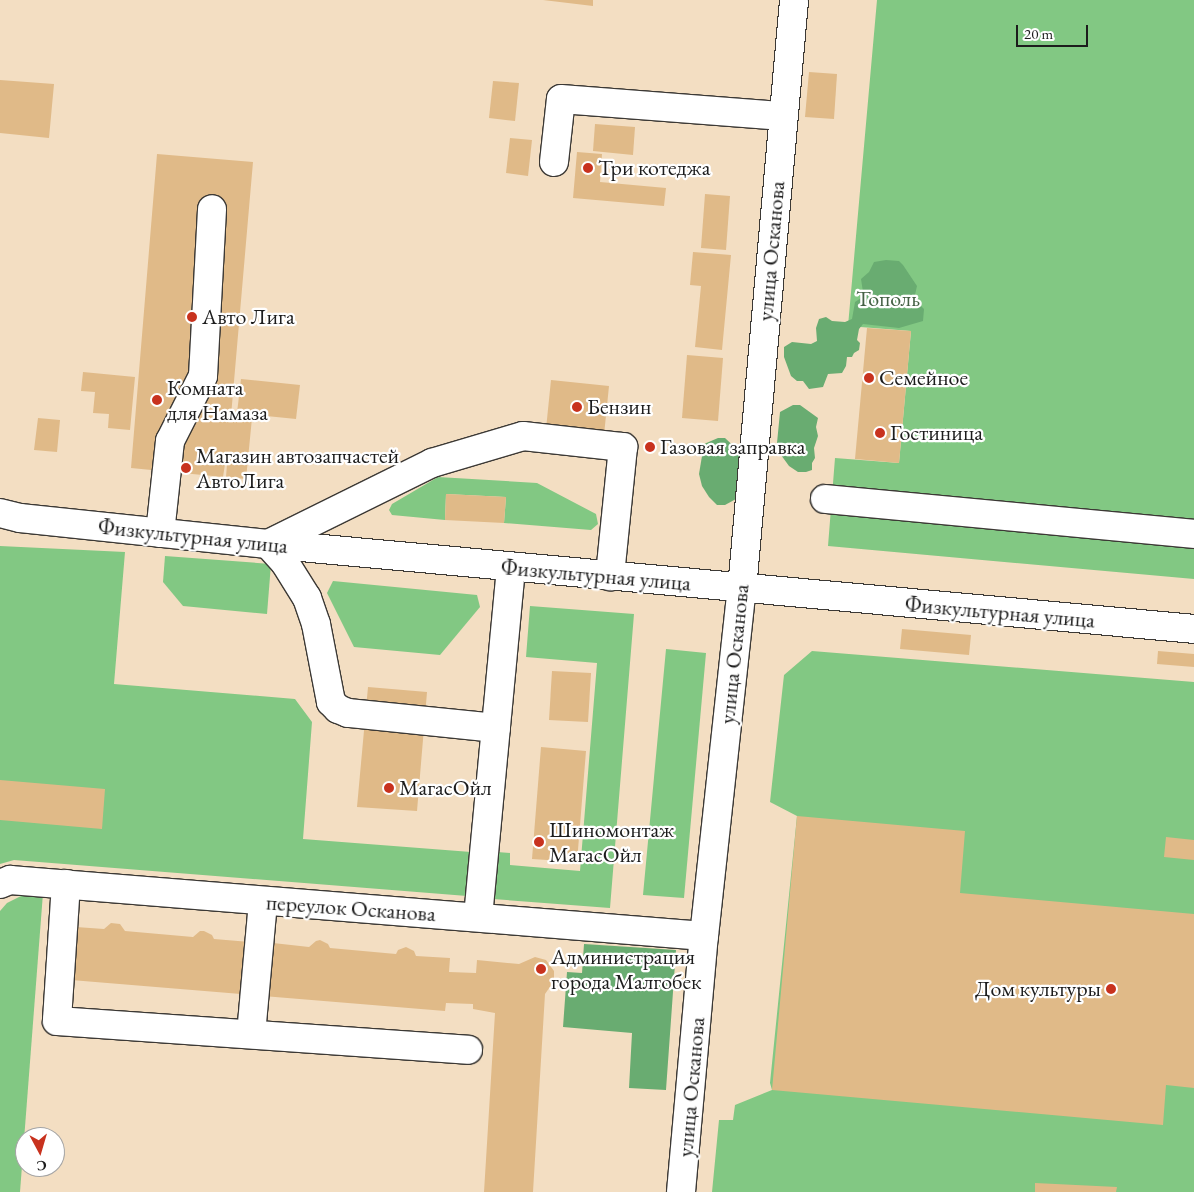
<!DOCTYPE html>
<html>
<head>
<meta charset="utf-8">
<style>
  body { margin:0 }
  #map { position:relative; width:1194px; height:1192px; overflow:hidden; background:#f3dec2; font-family:"EB Garamond",serif }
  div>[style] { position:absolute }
  .green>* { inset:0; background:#82c883 }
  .forest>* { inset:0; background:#69ac71 }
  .building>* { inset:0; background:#e0ba88 }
  .roads { filter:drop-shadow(1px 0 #3c3935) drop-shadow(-1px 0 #3c3935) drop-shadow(0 1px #3c3935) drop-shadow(0 -1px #3c3935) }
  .minor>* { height:28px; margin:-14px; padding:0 14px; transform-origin:14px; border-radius:14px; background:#fff }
  .major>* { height:28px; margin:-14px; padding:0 14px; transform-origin:14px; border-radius:14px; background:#fff }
  .dots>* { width:14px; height:14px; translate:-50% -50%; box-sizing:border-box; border:2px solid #fff; border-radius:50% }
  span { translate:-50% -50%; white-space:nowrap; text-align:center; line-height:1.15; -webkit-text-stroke:4.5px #fff; paint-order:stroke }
  .poi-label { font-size:22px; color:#1c1c1c }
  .left { translate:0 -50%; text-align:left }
  .right { translate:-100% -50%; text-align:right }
  .street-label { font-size:22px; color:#1c1c1c }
  .park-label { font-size:22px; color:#456145 }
  .north { position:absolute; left:15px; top:1127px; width:50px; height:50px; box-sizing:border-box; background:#fff; border:1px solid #a4a4a4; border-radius:50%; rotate:174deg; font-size:14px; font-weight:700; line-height:20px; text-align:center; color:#1c1c1c }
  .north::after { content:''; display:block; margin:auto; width:18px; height:22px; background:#c8321e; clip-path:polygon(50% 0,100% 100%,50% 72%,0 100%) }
  .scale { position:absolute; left:1016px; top:25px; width:72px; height:22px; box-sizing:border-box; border:2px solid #1c1c1c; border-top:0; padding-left:6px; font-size:15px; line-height:18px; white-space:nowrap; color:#1c1c1c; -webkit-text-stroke:4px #fff; paint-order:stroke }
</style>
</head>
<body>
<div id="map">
  <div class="green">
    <div style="clip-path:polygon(877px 0,1194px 0,1194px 579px,828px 546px,835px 458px,899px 463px,911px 331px,848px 326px)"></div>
    <div style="clip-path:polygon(438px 477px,537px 483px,596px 514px,598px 524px,591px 530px,504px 523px,506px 497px,446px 494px,445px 520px,392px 515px,389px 510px,392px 504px)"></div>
    <div style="clip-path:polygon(0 546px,125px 552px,114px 684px,295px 699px,312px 722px,303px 839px,471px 852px,467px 896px,14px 860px,0 864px)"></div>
    <div style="clip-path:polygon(165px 556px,271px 564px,267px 614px,183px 606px,163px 582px)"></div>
    <div style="clip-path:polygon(333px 581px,477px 595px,480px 607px,440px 655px,354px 647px,327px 593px)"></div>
    <div style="clip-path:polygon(530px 606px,634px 614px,610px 908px,493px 899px,497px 852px,510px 853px,510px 865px,580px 871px,597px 663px,526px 657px)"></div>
    <div style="clip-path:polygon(666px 649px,706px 653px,684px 898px,643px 895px)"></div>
    <div style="clip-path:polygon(812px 651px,1194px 682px,1194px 1192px,712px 1192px,719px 1120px,733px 1120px,735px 1105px,772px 1090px,770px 1083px,797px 816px,770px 802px,784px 675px)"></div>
    <div style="clip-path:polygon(43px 893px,20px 1192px,0 1192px,0 911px,7px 903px,23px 895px)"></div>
  </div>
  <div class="forest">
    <div style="clip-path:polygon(886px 260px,899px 261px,903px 265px,917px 286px,914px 299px,924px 309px,923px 321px,899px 328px,863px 324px,859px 329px,857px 340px,860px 343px,859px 350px,854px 353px,852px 357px,847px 357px,846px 366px,842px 373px,828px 374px,823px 387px,809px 389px,803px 381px,797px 381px,791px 376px,784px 357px,784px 347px,792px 342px,811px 344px,817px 341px,816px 328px,819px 319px,826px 317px,832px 321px,845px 322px,852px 319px,855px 302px,861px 298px,863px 292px,861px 279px,869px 272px,874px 262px)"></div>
    <div style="clip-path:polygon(793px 405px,800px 405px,818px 418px,816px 427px,818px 436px,814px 448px,815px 458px,812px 463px,812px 470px,806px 472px,798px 472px,789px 466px,781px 455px,777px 443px,780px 412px)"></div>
    <div style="clip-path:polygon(718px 438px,725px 438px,741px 453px,739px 492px,736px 499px,725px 505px,717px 505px,709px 497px,702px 486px,699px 474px,704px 444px)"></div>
    <div style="clip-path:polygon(584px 944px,676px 950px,666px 1090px,629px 1088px,632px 1033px,563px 1027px,567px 972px,582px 973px)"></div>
  </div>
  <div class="building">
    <div style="clip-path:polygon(543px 0,593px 0,593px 6px)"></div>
    <div style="clip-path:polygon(809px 72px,837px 74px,834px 119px,805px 117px)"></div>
    <div style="clip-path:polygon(0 80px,54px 84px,49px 138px,0 133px)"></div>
    <div style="clip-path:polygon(493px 81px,519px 83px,515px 121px,489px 118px)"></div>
    <div style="clip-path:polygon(595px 124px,635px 127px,633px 155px,593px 151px)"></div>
    <div style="clip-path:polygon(510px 138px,532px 140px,528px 176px,506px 173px)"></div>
    <div style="clip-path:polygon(577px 152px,602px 154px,600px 182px,666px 188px,664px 206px,573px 198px)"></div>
    <div style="clip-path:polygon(157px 154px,253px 162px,231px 416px,252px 418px,246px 479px,226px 477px,227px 464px,225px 464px,223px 477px,131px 468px)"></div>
    <div style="clip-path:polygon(705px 194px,730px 196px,726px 250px,701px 248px)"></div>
    <div style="clip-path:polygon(693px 252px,731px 255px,722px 350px,695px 347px,701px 286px,690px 285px)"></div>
    <div style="clip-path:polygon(867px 328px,911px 331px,899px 463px,855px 459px)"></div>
    <div style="clip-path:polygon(687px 355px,723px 358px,718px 421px,682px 418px)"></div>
    <div style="clip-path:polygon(83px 372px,135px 377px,130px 430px,108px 428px,109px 414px,93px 413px,95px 392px,81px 391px)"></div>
    <div style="clip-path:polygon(241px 379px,300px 385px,296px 419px,237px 413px)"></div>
    <div style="clip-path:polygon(551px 380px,609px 386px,604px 435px,546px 429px)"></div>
    <div style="clip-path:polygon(38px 418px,60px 420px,57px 452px,34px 450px)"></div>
    <div style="clip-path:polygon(446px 494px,506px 497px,504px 523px,445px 520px)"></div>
    <div style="clip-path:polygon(902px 629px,971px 635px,969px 655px,900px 649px)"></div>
    <div style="clip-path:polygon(1158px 651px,1194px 654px,1194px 667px,1157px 664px)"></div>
    <div style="clip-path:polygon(552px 671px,591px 673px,588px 722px,549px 720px)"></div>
    <div style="clip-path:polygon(368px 687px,427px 692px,417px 811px,357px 807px)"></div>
    <div style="clip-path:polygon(541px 747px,586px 751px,577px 862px,532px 859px)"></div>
    <div style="clip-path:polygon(0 780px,105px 789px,102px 829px,0 820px)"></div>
    <div style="clip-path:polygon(797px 816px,965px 831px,960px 893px,1194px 914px,1194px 1088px,1166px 1085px,1163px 1125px,772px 1090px)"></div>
    <div style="clip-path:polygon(1166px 837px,1194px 840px,1194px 860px,1164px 857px)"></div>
    <div style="clip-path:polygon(111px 923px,120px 924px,125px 931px,193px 937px,200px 931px,204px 931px,212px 935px,214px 939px,250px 942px,248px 954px,272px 956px,273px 943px,309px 947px,316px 941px,320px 940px,328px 944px,330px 948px,396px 954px,398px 950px,406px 947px,414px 951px,416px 956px,450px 958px,449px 972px,476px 973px,477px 960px,519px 964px,535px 957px,546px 960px,554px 971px,554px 981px,545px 994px,533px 1192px,484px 1192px,495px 1013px,473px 1009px,473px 1004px,446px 1003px,445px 1011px,71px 980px,76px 927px,104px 929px)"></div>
    <div style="clip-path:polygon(1035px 1183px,1117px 1187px,1116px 1192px,1035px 1192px)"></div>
  </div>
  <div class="roads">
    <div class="minor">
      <div style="left:554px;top:162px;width:63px;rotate:-83.7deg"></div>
      <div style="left:561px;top:99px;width:223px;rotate:4.4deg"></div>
      <div style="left:825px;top:499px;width:371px;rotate:5.4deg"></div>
      <div style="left:160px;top:533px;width:93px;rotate:-83.8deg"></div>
      <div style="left:170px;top:441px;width:73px;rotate:-63.1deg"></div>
      <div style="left:203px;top:376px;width:167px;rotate:-86.9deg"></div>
      <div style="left:496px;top:728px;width:149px;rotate:-174.2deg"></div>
      <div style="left:348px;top:713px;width:11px;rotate:-158deg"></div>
      <div style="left:338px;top:709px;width:10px;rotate:-135deg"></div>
      <div style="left:331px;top:702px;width:79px;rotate:-100.9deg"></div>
      <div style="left:316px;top:624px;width:28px;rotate:-109deg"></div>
      <div style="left:307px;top:598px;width:40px;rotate:-122deg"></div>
      <div style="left:286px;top:564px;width:27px;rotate:-132deg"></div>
      <div style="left:268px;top:544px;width:183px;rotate:-26.3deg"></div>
      <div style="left:432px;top:463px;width:95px;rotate:-16.5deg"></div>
      <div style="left:523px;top:436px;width:101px;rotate:6.3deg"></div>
      <div style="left:623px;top:447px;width:130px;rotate:95.8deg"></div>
      <div style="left:0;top:884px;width:11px;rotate:-22deg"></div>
      <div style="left:10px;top:880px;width:696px;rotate:4.61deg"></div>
      <div style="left:66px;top:884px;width:137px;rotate:93.8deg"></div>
      <div style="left:57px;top:1021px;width:412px;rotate:4deg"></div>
      <div style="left:478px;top:917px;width:352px;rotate:-84.6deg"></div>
      <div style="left:251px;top:1034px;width:133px;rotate:-84.8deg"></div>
      <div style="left:681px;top:1192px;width:257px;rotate:-84.9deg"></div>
      <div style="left:704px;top:936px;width:349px;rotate:-83.8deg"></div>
      <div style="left:742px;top:589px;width:591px;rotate:-84.95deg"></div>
    </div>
    <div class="major">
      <div style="left:0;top:513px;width:21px;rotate:14deg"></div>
      <div style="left:20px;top:518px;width:249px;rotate:6deg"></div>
      <div style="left:268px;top:544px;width:930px;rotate:5.24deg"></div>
    </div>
  </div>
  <div class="dots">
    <div style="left:588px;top:168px;background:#c8321e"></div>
    <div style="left:192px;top:317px;background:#c8321e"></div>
    <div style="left:869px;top:378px;background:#c8321e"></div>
    <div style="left:157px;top:400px;background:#c8321e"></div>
    <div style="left:577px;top:407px;background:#c8321e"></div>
    <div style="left:880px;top:433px;background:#c8321e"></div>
    <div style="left:650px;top:447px;background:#c8321e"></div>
    <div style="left:186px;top:468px;background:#c8321e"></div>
    <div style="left:389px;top:788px;background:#c8321e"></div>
    <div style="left:539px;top:842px;background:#c8321e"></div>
    <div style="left:541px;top:969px;background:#c8321e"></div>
    <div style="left:1111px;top:989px;background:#c8321e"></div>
  </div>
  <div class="poi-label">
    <span class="left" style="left:598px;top:168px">Три котеджа</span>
    <span class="left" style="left:202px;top:317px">Авто Лига</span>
    <span class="left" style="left:879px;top:378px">Семейное</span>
    <span class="left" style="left:167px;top:400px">Комната<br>для Намаза</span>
    <span class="left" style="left:587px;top:407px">Бензин</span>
    <span class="left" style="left:890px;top:433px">Гостиница</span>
    <span class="left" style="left:660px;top:447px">Газовая заправка</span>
    <span class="left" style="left:196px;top:468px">Магазин автозапчастей<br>АвтоЛига</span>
    <span class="left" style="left:399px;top:788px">МагасОйл</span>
    <span class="left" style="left:549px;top:842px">Шиномонтаж<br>МагасОйл</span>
    <span class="left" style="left:551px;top:969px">Администрация<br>города Малгобек</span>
    <span class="right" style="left:1101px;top:989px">Дом культуры</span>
  </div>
  <div class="street-label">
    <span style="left:771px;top:251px;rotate:-85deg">улица Осканова</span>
    <span style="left:193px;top:536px;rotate:6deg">Физкультурная улица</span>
    <span style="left:596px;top:575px;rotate:5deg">Физкультурная улица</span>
    <span style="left:1000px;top:612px;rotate:5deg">Физкультурная улица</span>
    <span style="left:734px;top:654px;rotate:-84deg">улица Осканова</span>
    <span style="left:351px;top:908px;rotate:4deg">переулок Осканова</span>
    <span style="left:691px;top:1087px;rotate:-85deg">улица Осканова</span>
  </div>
  <div class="park-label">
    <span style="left:888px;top:299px">Тополь</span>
  </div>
  <div class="north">С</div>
  <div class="scale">20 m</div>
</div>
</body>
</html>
